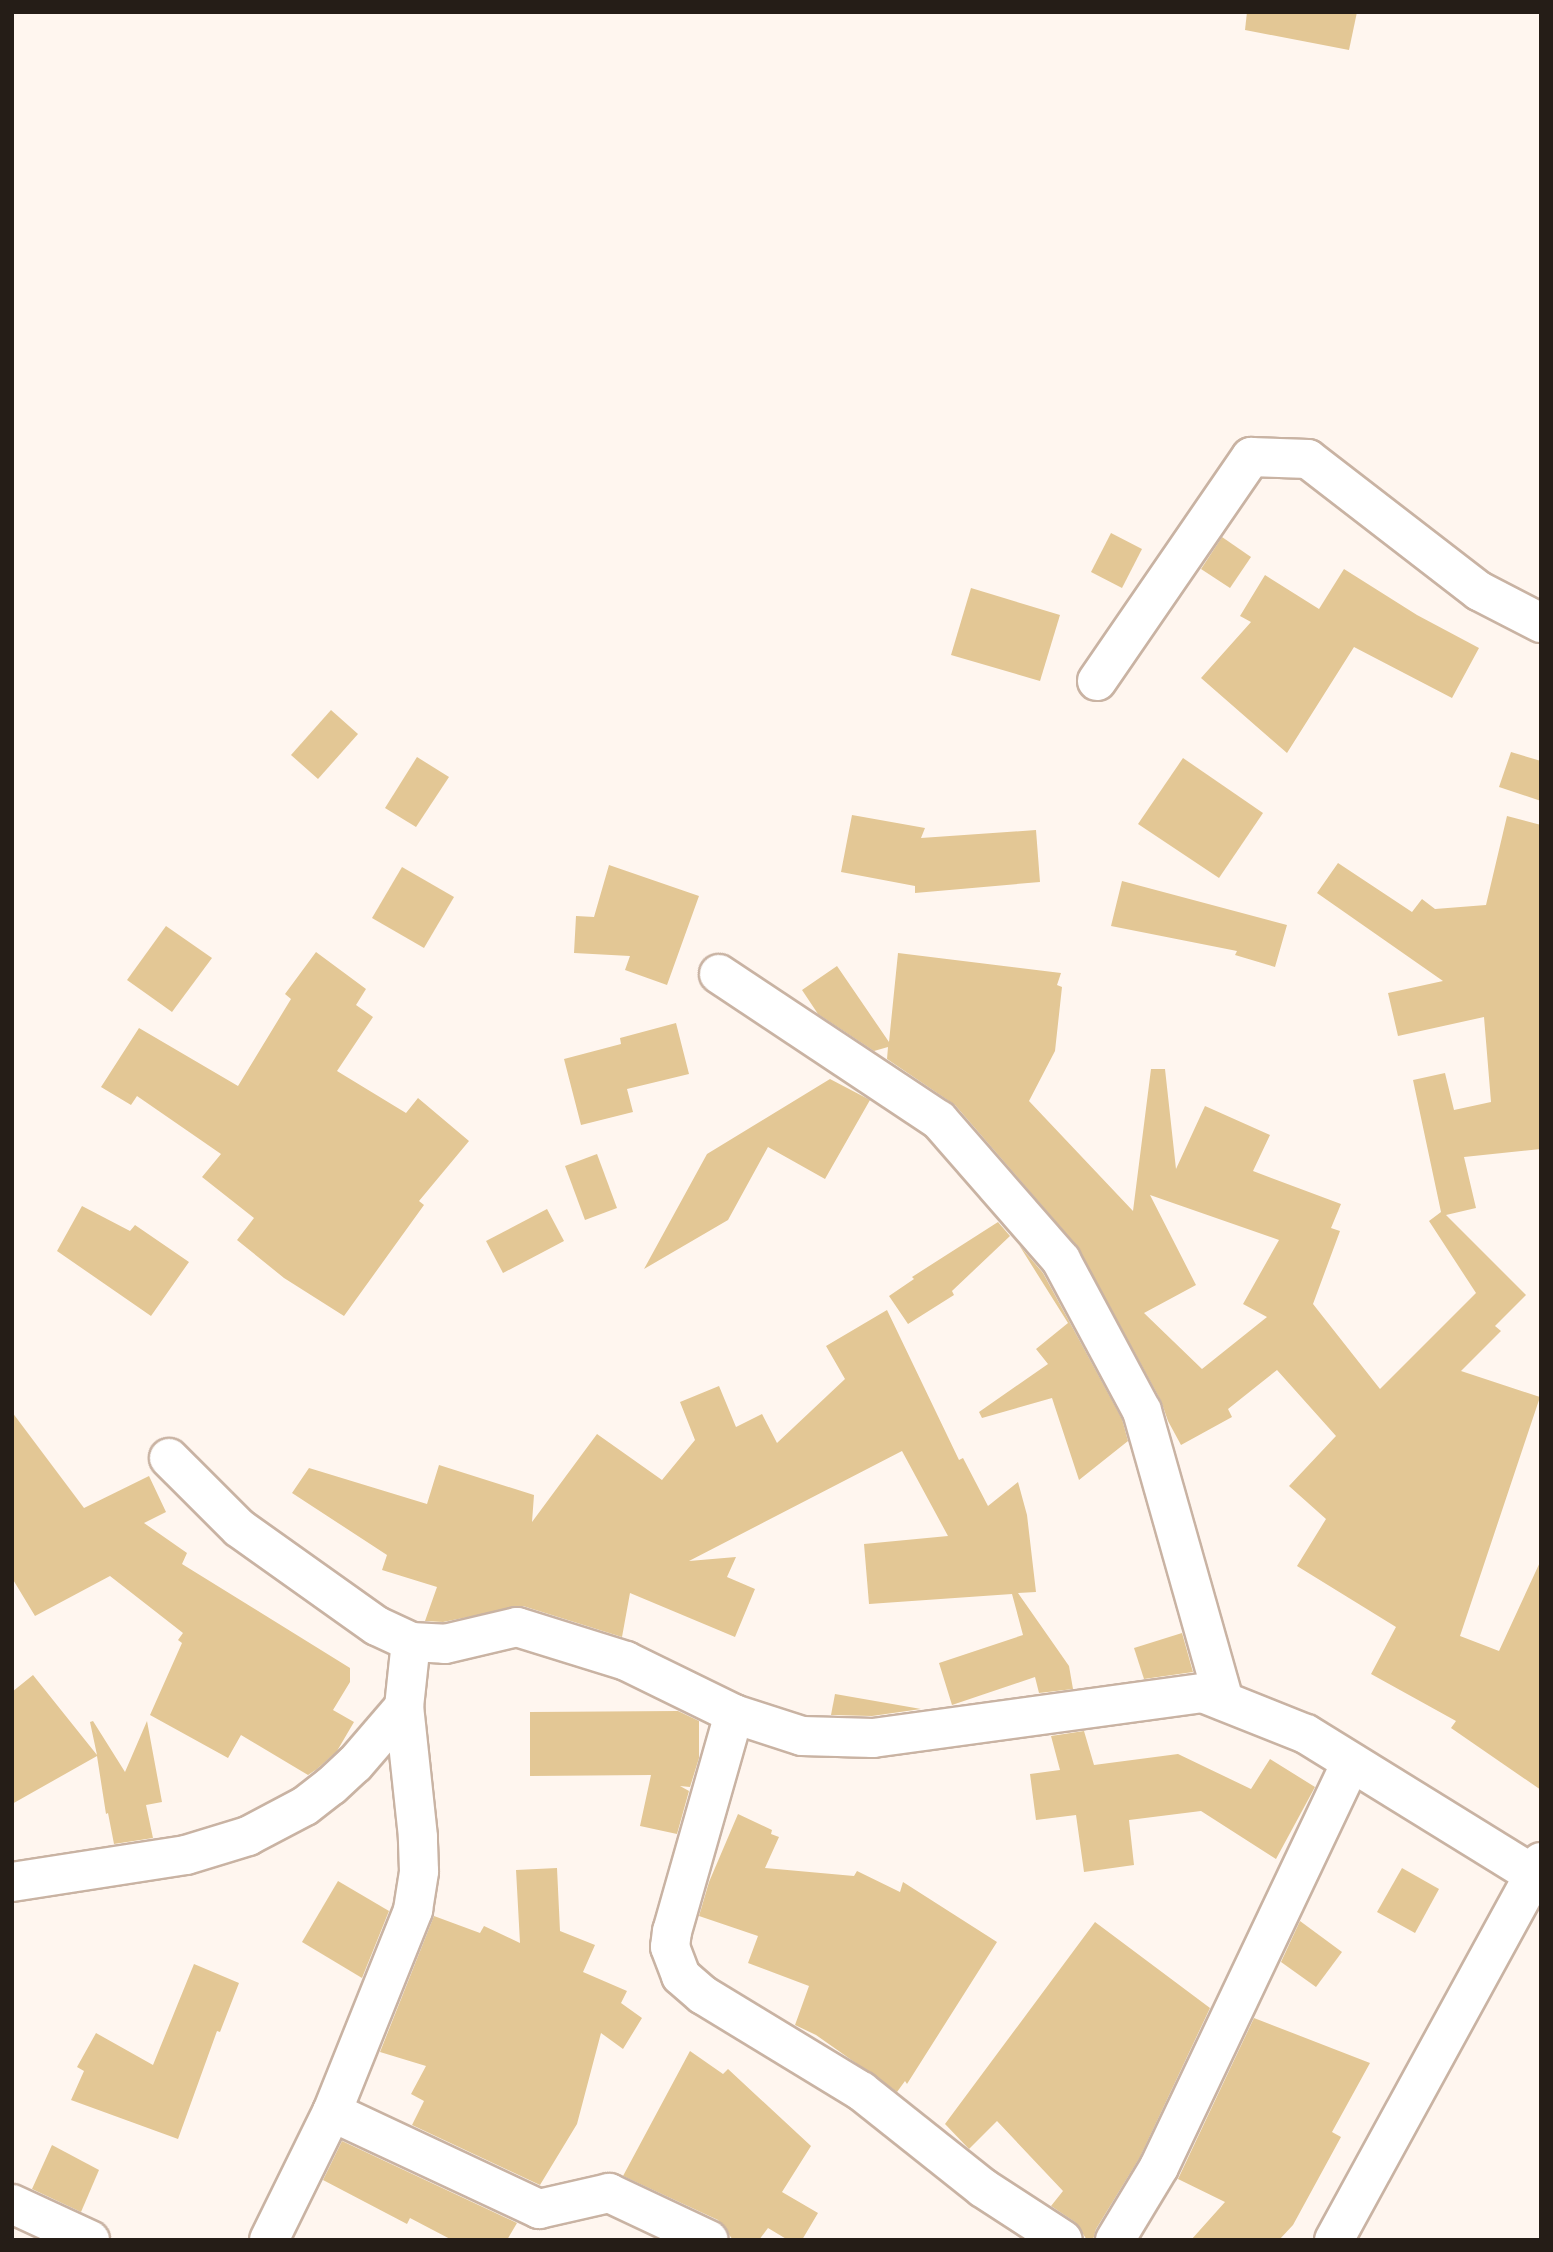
<!DOCTYPE html>
<html>
<head>
<meta charset="utf-8">
<style>
  body { margin:0 }
  #map { position:relative; width:1553px; height:2252px; overflow:hidden; background:#fff6ef; font-family:Inter,sans-serif }
  div>[style] { position:absolute }
  .building>* { inset:0; background:#e3c795 }
  .roads { filter:drop-shadow(2px 0 #c9b3a3) drop-shadow(-2px 0 #c9b3a3) drop-shadow(0 2px #c9b3a3) drop-shadow(0 -2px #c9b3a3) }
  .minor>* { height:38px; margin:-19px; padding:0 19px; transform-origin:19px; border-radius:19px; background:#fff }
  span { translate:-50% -50%; white-space:nowrap; text-align:center; line-height:1.15; -webkit-text-stroke:5px #fff; paint-order:stroke }
  .frame { position:absolute; inset:0; border:14px solid #251d17; pointer-events:none }
</style>
</head>
<body>
<div id="map">
  <div class="building">
    <div style="clip-path:polygon(1247px 12px,1357px 12px,1349px 50px,1245px 30px)"></div>
    <div style="clip-path:polygon(1111px 533px,1142px 549px,1122px 588px,1091px 572px)"></div>
    <div style="clip-path:polygon(1222px 537px,1251px 557px,1230px 588px,1201px 569px)"></div>
    <div style="clip-path:polygon(1344px 569px,1417px 615px,1479px 648px,1452px 698px,1354px 647px,1287px 753px,1201px 678px,1251px 622px,1240px 616px,1265px 575px,1319px 609px)"></div>
    <div style="clip-path:polygon(971px 588px,1060px 615px,1040px 681px,951px 655px)"></div>
    <div style="clip-path:polygon(331px 710px,358px 734px,318px 779px,291px 755px)"></div>
    <div style="clip-path:polygon(1511px 752px,1541px 761px,1541px 801px,1499px 787px)"></div>
    <div style="clip-path:polygon(417px 757px,449px 777px,416px 827px,385px 808px)"></div>
    <div style="clip-path:polygon(1183px 758px,1263px 813px,1219px 878px,1138px 824px)"></div>
    <div style="clip-path:polygon(852px 815px,925px 828px,921px 838px,1036px 830px,1040px 882px,915px 893px,915px 886px,841px 872px)"></div>
    <div style="clip-path:polygon(evenodd,1507px 816px,1541px 825px,1541px 1149px,1464px 1157px,1476px 1208px,1446px 1215px,1526px 1295px,1495px 1326px,1501px 1331px,1461px 1371px,1540px 1397px,1460px 1636px,1499px 1651px,1541px 1560px,1541px 1790px,1451px 1728px,1456px 1721px,1371px 1674px,1396px 1627px,1297px 1566px,1326px 1519px,1289px 1486px,1336px 1436px,1277px 1370px,1228px 1409px,1232px 1417px,1181px 1445px,1168px 1421px,1161px 1401px,1077px 1246px,955px 1105px,887px 1059px,888px 1047px,874px 1051px,818px 1014px,802px 990px,837px 966px,889px 1042px,898px 953px,1061px 973px,1057px 985px,1062px 987px,1055px 1051px,1029px 1101px,1133px 1211px,1151px 1069px,1165px 1069px,1176px 1169px,1205px 1106px,1270px 1135px,1253px 1171px,1341px 1204px,1331px 1228px,1340px 1231px,1313px 1304px,1380px 1389px,1476px 1293px,1429px 1221px,1441px 1212px,1413px 1080px,1445px 1073px,1454px 1110px,1491px 1102px,1484px 1017px,1398px 1036px,1388px 993px,1443px 981px,1317px 893px,1338px 863px,1412px 912px,1422px 899px,1435px 909px,1486px 905px,1507px 816px,1150px 1195px,1279px 1240px,1243px 1304px,1267px 1317px,1202px 1369px,1144px 1313px,1196px 1285px,1150px 1195px)"></div>
    <div style="clip-path:polygon(609px 865px,699px 896px,667px 985px,625px 970px,630px 956px,574px 953px,576px 916px,594px 917px)"></div>
    <div style="clip-path:polygon(402px 867px,454px 897px,424px 948px,372px 918px)"></div>
    <div style="clip-path:polygon(1122px 881px,1287px 925px,1275px 967px,1235px 955px,1237px 951px,1111px 926px)"></div>
    <div style="clip-path:polygon(166px 926px,212px 958px,172px 1012px,127px 980px)"></div>
    <div style="clip-path:polygon(316px 952px,366px 989px,356px 1005px,373px 1017px,337px 1071px,406px 1113px,418px 1098px,469px 1141px,419px 1201px,424px 1205px,344px 1316px,284px 1278px,237px 1240px,254px 1218px,202px 1177px,221px 1154px,137px 1096px,131px 1105px,101px 1087px,139px 1028px,238px 1086px,291px 999px,285px 994px)"></div>
    <div style="clip-path:polygon(676px 1023px,689px 1074px,627px 1089px,633px 1112px,581px 1125px,564px 1059px,621px 1044px,620px 1038px)"></div>
    <div style="clip-path:polygon(830px 1079px,870px 1100px,825px 1179px,768px 1147px,728px 1220px,644px 1269px,707px 1154px)"></div>
    <div style="clip-path:polygon(597px 1154px,617px 1208px,585px 1220px,565px 1166px)"></div>
    <div style="clip-path:polygon(82px 1206px,130px 1231px,135px 1225px,189px 1262px,151px 1316px,57px 1251px)"></div>
    <div style="clip-path:polygon(547px 1209px,564px 1241px,503px 1273px,486px 1241px)"></div>
    <div style="clip-path:polygon(998px 1222px,1010px 1236px,952px 1291px,954px 1295px,908px 1324px,889px 1296px,914px 1279px,912px 1277px)"></div>
    <div style="clip-path:polygon(1019px 1245px,1043px 1273px,1122px 1419px,1128px 1441px,1079px 1480px,1052px 1398px,982px 1418px,979px 1412px,1048px 1364px,1036px 1349px,1068px 1323px)"></div>
    <div style="clip-path:polygon(887px 1310px,959px 1460px,963px 1458px,988px 1506px,1018px 1482px,1027px 1515px,1036px 1592px,1018px 1593px,1069px 1666px,1073px 1689px,1039px 1693px,1035px 1677px,952px 1705px,939px 1663px,1023px 1635px,1012px 1594px,869px 1604px,864px 1544px,948px 1536px,902px 1451px,689px 1561px,736px 1557px,727px 1577px,755px 1589px,735px 1637px,630px 1593px,622px 1637px,523px 1606px,443px 1622px,425px 1621px,437px 1587px,382px 1570px,387px 1555px,292px 1493px,309px 1468px,427px 1504px,439px 1465px,534px 1495px,532px 1522px,597px 1434px,662px 1480px,695px 1440px,680px 1402px,719px 1386px,736px 1427px,762px 1414px,777px 1443px,845px 1379px,826px 1346px)"></div>
    <div style="clip-path:polygon(12px 1412px,84px 1508px,149px 1476px,166px 1512px,144px 1523px,187px 1553px,182px 1564px,350px 1668px,350px 1682px,333px 1710px,354px 1722px,337px 1751px,317px 1769px,308px 1775px,241px 1735px,228px 1758px,150px 1715px,182px 1643px,178px 1640px,183px 1633px,110px 1576px,35px 1616px,12px 1578px)"></div>
    <div style="clip-path:polygon(1182px 1633px,1193px 1672px,1144px 1679px,1134px 1648px)"></div>
    <div style="clip-path:polygon(33px 1675px,97px 1755px,90px 1722px,93px 1721px,125px 1772px,147px 1721px,162px 1802px,146px 1805px,153px 1838px,114px 1844px,108px 1813px,106px 1814px,97px 1756px,12px 1804px,12px 1692px)"></div>
    <div style="clip-path:polygon(835px 1694px,921px 1709px,872px 1716px,831px 1715px)"></div>
    <div style="clip-path:polygon(678px 1711px,699px 1721px,699px 1758px,690px 1787px,680px 1786px,689px 1791px,677px 1834px,640px 1826px,651px 1775px,530px 1776px,530px 1712px)"></div>
    <div style="clip-path:polygon(1084px 1731px,1094px 1765px,1178px 1754px,1251px 1789px,1270px 1759px,1315px 1787px,1276px 1859px,1201px 1811px,1129px 1820px,1134px 1865px,1084px 1872px,1076px 1815px,1036px 1820px,1030px 1774px,1060px 1770px,1051px 1736px)"></div>
    <div style="clip-path:polygon(738px 1814px,772px 1830px,771px 1834px,779px 1837px,765px 1868px,854px 1876px,857px 1871px,900px 1892px,903px 1882px,997px 1942px,907px 2084px,905px 2081px,897px 2092px,816px 2035px,795px 2025px,809px 1986px,748px 1963px,758px 1936px,699px 1916px,709px 1882px)"></div>
    <div style="clip-path:polygon(557px 1868px,560px 1931px,595px 1945px,583px 1972px,627px 1991px,621px 2003px,642px 2018px,623px 2049px,601px 2033px,577px 2124px,540px 2185px,412px 2125px,424px 2101px,411px 2094px,426px 2066px,380px 2052px,434px 1916px,480px 1933px,484px 1926px,520px 1943px,516px 1870px)"></div>
    <div style="clip-path:polygon(1402px 1868px,1439px 1889px,1415px 1933px,1377px 1912px)"></div>
    <div style="clip-path:polygon(338px 1881px,389px 1911px,362px 1978px,302px 1942px)"></div>
    <div style="clip-path:polygon(1300px 1921px,1342px 1952px,1316px 1987px,1281px 1962px)"></div>
    <div style="clip-path:polygon(1095px 1922px,1210px 2008px,1140px 2157px,1096px 2229px,1093px 2240px,1087px 2240px,1075px 2222px,1051px 2206px,1063px 2191px,997px 2121px,969px 2149px,945px 2124px)"></div>
    <div style="clip-path:polygon(194px 1964px,239px 1983px,220px 2032px,217px 2031px,178px 2139px,71px 2100px,84px 2071px,77px 2067px,96px 2033px,153px 2065px)"></div>
    <div style="clip-path:polygon(1254px 2018px,1370px 2063px,1332px 2132px,1341px 2137px,1293px 2225px,1279px 2240px,1191px 2240px,1225px 2202px,1178px 2179px)"></div>
    <div style="clip-path:polygon(690px 2051px,723px 2074px,728px 2069px,811px 2146px,782px 2192px,818px 2213px,802px 2240px,788px 2240px,768px 2228px,759px 2240px,733px 2240px,718px 2220px,623px 2176px)"></div>
    <div style="clip-path:polygon(342px 2141px,517px 2223px,507px 2240px,452px 2240px,410px 2218px,407px 2224px,323px 2180px)"></div>
    <div style="clip-path:polygon(52px 2145px,99px 2170px,81px 2212px,32px 2189px)"></div>
  </div>
  <div class="roads">
    <div class="minor">
      <div style="left:1097px;top:681px;width:272px;rotate:-55.5deg"></div>
      <div style="left:1251px;top:457px;width:57px;rotate:2deg"></div>
      <div style="left:1308px;top:459px;width:216px;rotate:37.7deg"></div>
      <div style="left:1479px;top:591px;width:70px;rotate:27.3deg"></div>
      <div style="left:719px;top:974px;width:264px;rotate:33.6deg"></div>
      <div style="left:939px;top:1120px;width:186px;rotate:48.9deg"></div>
      <div style="left:1061px;top:1260px;width:171px;rotate:61.8deg"></div>
      <div style="left:1142px;top:1411px;width:301px;rotate:74.2deg"></div>
      <div style="left:169px;top:1458px;width:99px;rotate:45deg"></div>
      <div style="left:239px;top:1528px;width:169px;rotate:35.4deg"></div>
      <div style="left:377px;top:1626px;width:38px;rotate:25deg"></div>
      <div style="left:411px;top:1642px;width:34px;rotate:3deg"></div>
      <div style="left:445px;top:1644px;width:74px;rotate:-13.3deg"></div>
      <div style="left:517px;top:1627px;width:114px;rotate:17.3deg"></div>
      <div style="left:626px;top:1661px;width:120px;rotate:26.1deg"></div>
      <div style="left:734px;top:1714px;width:71px;rotate:17.9deg"></div>
      <div style="left:802px;top:1736px;width:71px;rotate:1.6deg"></div>
      <div style="left:873px;top:1738px;width:333px;rotate:-7.8deg"></div>
      <div style="left:1203px;top:1693px;width:111px;rotate:21.7deg"></div>
      <div style="left:1306px;top:1734px;width:268px;rotate:31.7deg"></div>
      <div style="left:734px;top:1714px;width:226px;rotate:105.9deg"></div>
      <div style="left:672px;top:1931px;width:16px;rotate:97deg"></div>
      <div style="left:670px;top:1947px;width:31px;rotate:69deg"></div>
      <div style="left:681px;top:1976px;width:29px;rotate:41deg"></div>
      <div style="left:703px;top:1995px;width:185px;rotate:31.3deg"></div>
      <div style="left:861px;top:2091px;width:156px;rotate:38.5deg"></div>
      <div style="left:983px;top:2188px;width:95px;rotate:33deg"></div>
      <div style="left:12px;top:1882px;width:176px;rotate:-8.8deg"></div>
      <div style="left:186px;top:1855px;width:65px;rotate:-17deg"></div>
      <div style="left:248px;top:1836px;width:64px;rotate:-27.8deg"></div>
      <div style="left:305px;top:1806px;width:33px;rotate:-38deg"></div>
      <div style="left:331px;top:1786px;width:33px;rotate:-43deg"></div>
      <div style="left:355px;top:1764px;width:75px;rotate:-49.3deg"></div>
      <div style="left:332px;top:2112px;width:229px;rotate:25.1deg"></div>
      <div style="left:539px;top:2209px;width:72px;rotate:-12.9deg"></div>
      <div style="left:609px;top:2193px;width:110px;rotate:25.2deg"></div>
      <div style="left:12px;top:2204px;width:86px;rotate:24.8deg"></div>
      <div style="left:269px;top:2240px;width:143px;rotate:-63.8deg"></div>
      <div style="left:332px;top:2112px;width:218px;rotate:-68.1deg"></div>
      <div style="left:413px;top:1910px;width:39px;rotate:-81deg"></div>
      <div style="left:419px;top:1871px;width:34px;rotate:-92deg"></div>
      <div style="left:418px;top:1837px;width:131px;rotate:-96.1deg"></div>
      <div style="left:404px;top:1707px;width:65px;rotate:-83.9deg"></div>
      <div style="left:1115px;top:2240px;width:85px;rotate:-58.9deg"></div>
      <div style="left:1159px;top:2167px;width:447px;rotate:-64.6deg"></div>
      <div style="left:1334px;top:2240px;width:431px;rotate:-61.3deg"></div>
    </div>
  </div>
  <div class="frame"></div>
</div>
</body>
</html>
